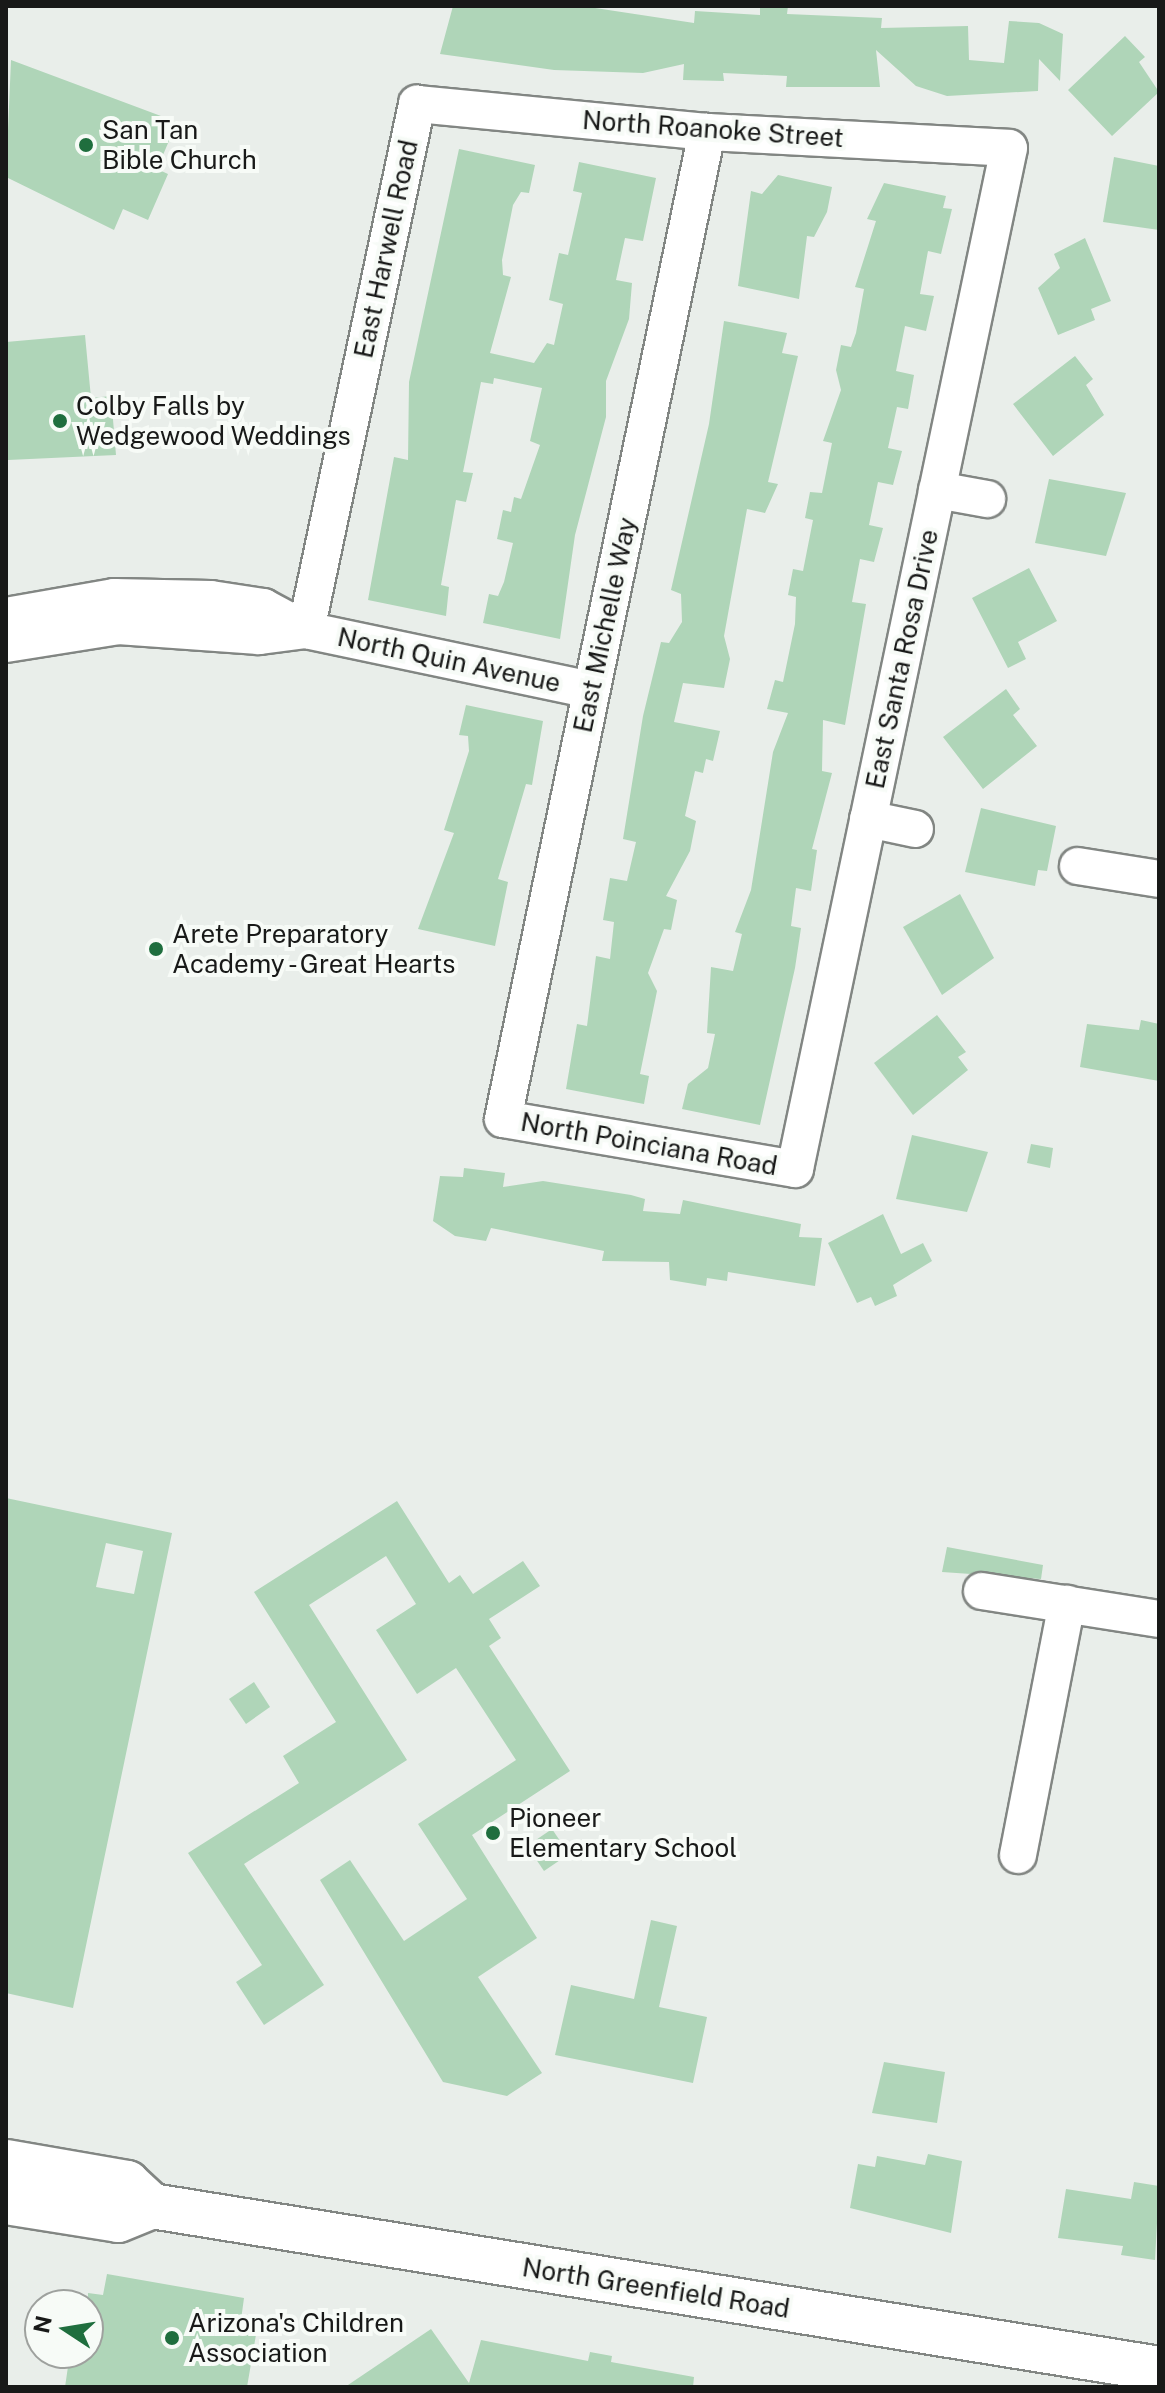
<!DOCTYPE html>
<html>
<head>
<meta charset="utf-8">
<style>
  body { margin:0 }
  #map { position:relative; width:1165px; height:2393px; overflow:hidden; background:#e9eeea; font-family:"Public Sans",sans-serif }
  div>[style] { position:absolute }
  .building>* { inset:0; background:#afd5b8 }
  .roads { filter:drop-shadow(2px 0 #828683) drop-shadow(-2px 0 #828683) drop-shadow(0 2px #828683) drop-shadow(0 -2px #828683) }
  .minor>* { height:36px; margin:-18px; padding:0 18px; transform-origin:18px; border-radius:18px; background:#fff }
  .major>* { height:44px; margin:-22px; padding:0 22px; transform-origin:22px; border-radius:22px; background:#fff }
  .dots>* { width:22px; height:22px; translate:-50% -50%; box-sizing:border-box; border:4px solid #f7fbf7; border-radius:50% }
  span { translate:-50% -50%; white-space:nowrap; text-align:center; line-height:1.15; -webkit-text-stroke:8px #f7fbf7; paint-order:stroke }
  .street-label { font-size:26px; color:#181918 }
  .poi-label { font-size:26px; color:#181918 }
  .left { translate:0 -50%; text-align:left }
  .frame { position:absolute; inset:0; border:8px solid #181918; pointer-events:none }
  .north { position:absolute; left:24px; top:2289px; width:80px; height:80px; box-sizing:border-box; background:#f7fbf7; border:2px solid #9ea19e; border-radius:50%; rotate:282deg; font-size:22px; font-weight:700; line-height:32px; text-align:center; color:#181918 }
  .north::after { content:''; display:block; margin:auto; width:28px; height:36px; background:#1f6e3e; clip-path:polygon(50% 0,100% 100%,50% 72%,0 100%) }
</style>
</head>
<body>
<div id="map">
  <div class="building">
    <div style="clip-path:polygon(453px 6px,582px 6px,694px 23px,695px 11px,760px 15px,760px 6px,788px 6px,787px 14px,882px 18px,881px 28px,968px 26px,969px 60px,1004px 63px,1009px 21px,1039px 23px,1063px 34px,1060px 81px,1039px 59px,1038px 91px,947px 96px,916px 86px,876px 50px,880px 87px,786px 87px,787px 76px,723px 73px,724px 81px,683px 80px,684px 64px,643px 73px,554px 70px,440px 54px)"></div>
    <div style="clip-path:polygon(1125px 36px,1145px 57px,1139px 62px,1159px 92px,1112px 136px,1068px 90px)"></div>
    <div style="clip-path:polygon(11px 60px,177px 122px,157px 169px,168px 174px,148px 220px,123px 209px,114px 230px,6px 177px)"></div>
    <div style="clip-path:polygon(459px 149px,535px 165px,529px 193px,521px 192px,513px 205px,502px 260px,503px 275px,511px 277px,490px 353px,534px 363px,547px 343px,554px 345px,563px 304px,549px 300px,559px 253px,568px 255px,582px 193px,573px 191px,579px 162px,656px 178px,643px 241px,625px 238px,616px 280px,632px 283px,629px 319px,606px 381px,606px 417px,575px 535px,560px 639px,483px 623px,489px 594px,498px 596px,504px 582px,513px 543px,497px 539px,503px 510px,511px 512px,514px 497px,521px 499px,540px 445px,530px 441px,542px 388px,494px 378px,493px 384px,481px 382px,463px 472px,473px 473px,466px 502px,456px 500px,441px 585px,449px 587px,446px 616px,368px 600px,394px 457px,408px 460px,409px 382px)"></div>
    <div style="clip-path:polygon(1114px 157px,1159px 166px,1159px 230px,1103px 222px)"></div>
    <div style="clip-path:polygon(778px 175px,832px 187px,827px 212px,814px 237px,807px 236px,799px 299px,738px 286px,751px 191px,762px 194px)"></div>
    <div style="clip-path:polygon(884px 183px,946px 196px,943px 208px,952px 209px,941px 254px,928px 251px,920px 294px,934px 296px,926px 331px,905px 326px,896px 371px,914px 375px,908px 409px,897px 407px,888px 448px,902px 451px,893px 485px,878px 482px,869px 525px,883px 528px,874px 562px,860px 559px,852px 602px,866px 604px,845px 725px,823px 720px,822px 771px,832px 773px,812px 849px,817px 850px,811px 891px,796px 888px,791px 926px,801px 928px,795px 968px,760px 1125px,682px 1109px,688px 1084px,708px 1068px,715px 1034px,707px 1033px,711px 967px,733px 971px,742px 934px,735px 932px,751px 890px,773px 752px,788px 713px,767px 709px,775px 680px,783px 682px,795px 624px,796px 597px,788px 595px,793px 569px,803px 571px,813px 520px,805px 518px,810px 492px,822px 493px,832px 443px,823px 441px,841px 390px,836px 370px,841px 345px,851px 347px,856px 333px,864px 289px,855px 287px,876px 221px,867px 219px)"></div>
    <div style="clip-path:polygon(1085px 238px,1111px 301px,1091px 309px,1095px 320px,1058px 335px,1038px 288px,1060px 268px,1054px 254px)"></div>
    <div style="clip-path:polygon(724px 321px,787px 333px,782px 353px,798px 356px,768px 482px,778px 484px,765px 513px,747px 509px,724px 636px,730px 659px,724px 688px,683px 683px,674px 722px,720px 731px,713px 761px,706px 759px,703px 773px,695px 771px,685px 816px,696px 821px,690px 851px,666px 896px,677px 900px,671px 930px,664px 929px,648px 973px,657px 991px,640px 1074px,649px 1076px,644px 1104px,566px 1089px,577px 1024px,587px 1026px,596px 956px,610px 959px,614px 922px,603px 920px,610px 878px,627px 881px,636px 842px,623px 839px,643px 716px,661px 642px,669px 643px,682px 622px,681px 594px,671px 590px,709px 424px)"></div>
    <div style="clip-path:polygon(85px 335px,91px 398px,111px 396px,116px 455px,8px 460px,6px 342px)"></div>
    <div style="clip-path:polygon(1075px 356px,1093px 379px,1086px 385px,1104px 415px,1053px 456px,1013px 404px)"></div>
    <div style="clip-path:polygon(1049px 479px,1126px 493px,1106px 556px,1035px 543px)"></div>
    <div style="clip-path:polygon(1029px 568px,1057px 621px,1018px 642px,1026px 659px,1008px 668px,972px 598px)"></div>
    <div style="clip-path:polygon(1006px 689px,1020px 709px,1013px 715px,1037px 746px,983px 789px,943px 737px)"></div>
    <div style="clip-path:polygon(466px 705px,543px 721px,532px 785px,526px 784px,498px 879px,508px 882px,495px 946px,418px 929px,454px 833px,444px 830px,469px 751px,468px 736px,459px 735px)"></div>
    <div style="clip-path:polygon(981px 808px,1056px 826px,1047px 871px,1038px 870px,1035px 886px,965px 872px)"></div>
    <div style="clip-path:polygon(960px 894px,994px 958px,942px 995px,903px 927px)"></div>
    <div style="clip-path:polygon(937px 1015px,966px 1052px,958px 1057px,968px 1070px,913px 1115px,874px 1063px)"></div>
    <div style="clip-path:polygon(1141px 1020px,1159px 1024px,1159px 1081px,1080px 1067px,1087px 1024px,1139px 1030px)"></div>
    <div style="clip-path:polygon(912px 1135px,988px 1152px,967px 1212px,896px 1199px)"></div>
    <div style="clip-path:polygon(1031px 1144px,1053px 1148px,1050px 1168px,1027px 1163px)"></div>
    <div style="clip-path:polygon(464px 1168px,505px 1173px,503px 1187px,543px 1181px,631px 1195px,645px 1199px,643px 1211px,680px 1214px,683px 1200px,801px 1224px,799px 1237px,822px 1238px,815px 1286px,728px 1272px,727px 1281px,707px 1278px,706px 1286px,670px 1280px,669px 1262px,602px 1261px,604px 1251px,491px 1228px,486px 1241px,455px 1236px,433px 1221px,440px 1176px,463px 1177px)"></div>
    <div style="clip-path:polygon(883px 1214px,901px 1254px,923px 1243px,932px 1261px,893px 1285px,897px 1296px,875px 1306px,871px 1297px,857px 1303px,828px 1243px)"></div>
    <div style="clip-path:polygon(evenodd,6px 1498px,172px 1533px,73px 2008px,6px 1993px,6px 1498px,106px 1543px,143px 1551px,134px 1594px,96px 1587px,106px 1543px)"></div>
    <div style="clip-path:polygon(397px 1501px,449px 1583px,460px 1575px,473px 1594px,523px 1561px,540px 1586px,489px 1619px,501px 1638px,489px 1646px,570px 1771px,472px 1835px,537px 1938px,478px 1977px,542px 2073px,507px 2096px,443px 2082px,320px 1880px,350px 1860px,404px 1941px,467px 1899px,418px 1824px,516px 1760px,456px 1668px,417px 1694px,376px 1630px,416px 1604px,386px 1556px,309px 1605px,407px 1760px,244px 1864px,324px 1985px,264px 2025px,236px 1982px,262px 1965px,188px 1853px,299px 1783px,283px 1756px,336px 1722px,254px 1592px)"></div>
    <div style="clip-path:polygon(947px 1547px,1043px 1565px,1041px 1579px,942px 1572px)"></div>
    <div style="clip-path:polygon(254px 1682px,270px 1707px,246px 1724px,229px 1699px)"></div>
    <div style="clip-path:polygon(552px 1829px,569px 1854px,544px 1871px,527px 1846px)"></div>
    <div style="clip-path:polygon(651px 1920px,677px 1926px,659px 2007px,707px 2017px,693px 2083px,555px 2055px,571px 1985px,634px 1999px)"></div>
    <div style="clip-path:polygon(884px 2062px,945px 2072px,937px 2123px,872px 2113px)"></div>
    <div style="clip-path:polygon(928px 2154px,962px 2161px,951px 2233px,850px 2208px,858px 2164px,875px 2167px,877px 2156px,925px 2165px)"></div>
    <div style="clip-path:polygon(1134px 2182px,1159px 2186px,1155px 2260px,1121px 2255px,1123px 2246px,1058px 2238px,1066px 2189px,1131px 2199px)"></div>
    <div style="clip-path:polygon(107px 2274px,244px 2298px,241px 2320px,258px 2323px,247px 2387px,65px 2387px,70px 2353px,88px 2353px,88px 2293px,103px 2295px)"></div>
    <div style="clip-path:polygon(431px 2329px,469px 2383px,481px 2340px,588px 2361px,590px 2352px,612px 2356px,611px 2362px,694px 2377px,693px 2387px,345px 2387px)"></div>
  </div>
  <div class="roads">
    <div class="minor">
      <div style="left:937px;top:490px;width:51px;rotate:10.2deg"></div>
      <div style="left:6px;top:616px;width:110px;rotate:-10deg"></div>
      <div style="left:114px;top:597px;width:97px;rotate:1.2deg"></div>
      <div style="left:211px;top:599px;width:53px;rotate:8.7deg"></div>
      <div style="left:263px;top:607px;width:49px;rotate:28.1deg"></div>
      <div style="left:306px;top:630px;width:291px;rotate:11.9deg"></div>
      <div style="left:306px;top:630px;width:538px;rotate:-78.08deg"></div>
      <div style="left:417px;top:104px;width:291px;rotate:5.5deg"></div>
      <div style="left:707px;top:132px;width:302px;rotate:3deg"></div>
      <div style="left:1009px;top:148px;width:1043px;rotate:101.84deg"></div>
      <div style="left:795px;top:1169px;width:296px;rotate:-170.3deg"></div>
      <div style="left:503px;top:1119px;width:1008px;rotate:-78.32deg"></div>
      <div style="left:6px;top:644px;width:113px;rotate:-9.1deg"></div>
      <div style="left:118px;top:626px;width:141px;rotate:4.1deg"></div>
      <div style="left:259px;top:636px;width:47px;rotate:-7.3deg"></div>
      <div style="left:868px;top:819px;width:48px;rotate:12deg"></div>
      <div style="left:1078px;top:866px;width:82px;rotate:9.1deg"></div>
      <div style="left:982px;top:1591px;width:179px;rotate:9deg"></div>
      <div style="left:1018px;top:1855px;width:256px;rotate:-79deg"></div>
    </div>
    <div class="major">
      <div style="left:6px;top:2162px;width:123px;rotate:9.8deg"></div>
      <div style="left:127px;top:2183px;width:34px;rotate:43deg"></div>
      <div style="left:6px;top:2202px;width:113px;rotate:9.1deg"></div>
      <div style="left:118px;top:2220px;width:37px;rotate:-22deg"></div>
      <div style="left:152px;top:2206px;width:1020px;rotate:9.19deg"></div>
    </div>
  </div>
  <div class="dots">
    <div style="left:86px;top:145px;background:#1f6e3e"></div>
    <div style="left:60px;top:421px;background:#1f6e3e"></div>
    <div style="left:156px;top:949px;background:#1f6e3e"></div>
    <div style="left:493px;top:1833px;background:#1f6e3e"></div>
    <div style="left:172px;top:2338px;background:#1f6e3e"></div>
  </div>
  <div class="street-label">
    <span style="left:713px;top:129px;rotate:4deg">North Roanoke Street</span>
    <span style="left:386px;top:249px;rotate:-78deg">East Harwell Road</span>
    <span style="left:605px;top:625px;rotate:-78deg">East Michelle Way</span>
    <span style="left:902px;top:659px;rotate:-78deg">East Santa Rosa Drive</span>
    <span style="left:449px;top:660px;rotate:12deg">North Quin Avenue</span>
    <span style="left:649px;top:1144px;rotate:10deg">North Poinciana Road</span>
    <span style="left:656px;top:2288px;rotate:9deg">North Greenfield Road</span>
  </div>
  <div class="poi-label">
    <span class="left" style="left:102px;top:145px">San Tan<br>Bible Church</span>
    <span class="left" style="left:76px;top:421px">Colby Falls by<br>Wedgewood Weddings</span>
    <span class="left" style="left:172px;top:949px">Arete Preparatory<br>Academy - Great Hearts</span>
    <span class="left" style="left:509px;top:1833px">Pioneer<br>Elementary School</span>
    <span class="left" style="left:188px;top:2338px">Arizona's Children<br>Association</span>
  </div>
  <div class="frame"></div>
  <div class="north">N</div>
</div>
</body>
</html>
